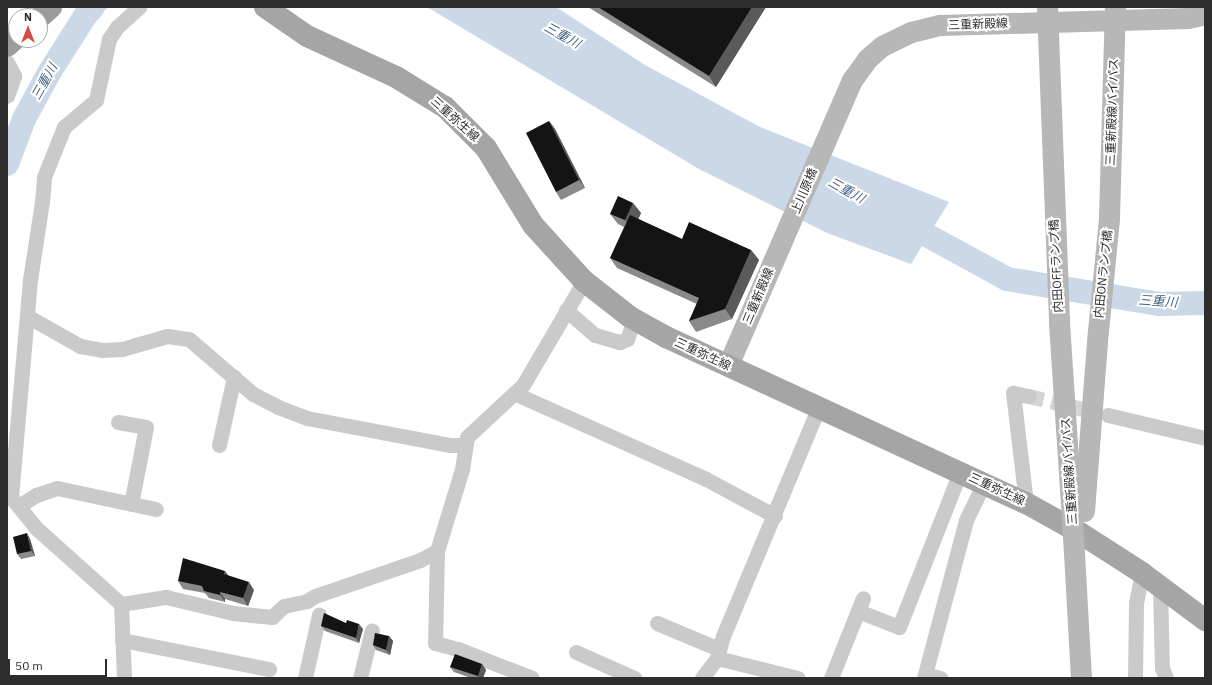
<!DOCTYPE html>
<html>
<head>
<meta charset="utf-8">
<style>
  body { margin:0 }
  #map { position:relative; width:1212px; height:685px; overflow:hidden; background:#fff; font-family:"IBM Plex Sans","Noto Sans JP",sans-serif }
  div>[style] { position:absolute }
  .water>* { inset:0; background:#cad8e7 }
  .river>* { height:24px; margin:-12px; padding:0 12px; transform-origin:12px; border-radius:12px; background:#cad8e7 }
  .minor-tunnel>* { height:15px; margin-top:-7.5px; transform-origin:0; background:repeating-linear-gradient(90deg,#d5d5d5 0 15px,transparent 0 23px) }
  .minor>* { height:15px; margin:-7.5px; padding:0 7.5px; transform-origin:7.5px; border-radius:7.5px; background:#cacaca }
  .secondary>* { height:21px; margin:-10.5px; padding:0 10.5px; transform-origin:10.5px; border-radius:10.5px; background:#b7b7b7 }
  .primary>* { height:22px; margin:-11px; padding:0 11px; transform-origin:11px; border-radius:11px; background:#a5a5a5 }
  .trunk>* { height:22px; margin:-11px; padding:0 11px; transform-origin:11px; border-radius:11px; background:#9c9c9c }
  .secondary-bridge>* { height:21px; margin:-10.5px; padding:0 10.5px; transform-origin:10.5px; border-radius:10.5px; background:#b7b7b7 }
  .wall>* { inset:0; background:#8a8a8a }
  .shaded-wall>* { inset:0; background:#5a5a5a }
  .building>* { inset:0; background:#141414 }
  span { translate:-50% -50%; white-space:nowrap; text-align:center; line-height:1.15; -webkit-text-stroke:4px #fff; paint-order:stroke }
  .street-label { font-size:12px; color:#2d2d2d }
  .water-label { font-size:13px; color:#456386; font-style:italic }
  .frame { position:absolute; inset:0; border:8px solid #2d2d2d; pointer-events:none }
  .north { position:absolute; left:8px; top:8px; width:40px; height:40px; box-sizing:border-box; background:#fff; border:1px solid #ababab; border-radius:50%; rotate:0deg; font-size:11px; font-weight:700; line-height:16px; text-align:center; color:#2d2d2d }
  .north::after { content:''; display:block; margin:auto; width:14px; height:18px; background:#d14c42; clip-path:polygon(50% 0,100% 100%,50% 72%,0 100%) }
  .scale { position:absolute; left:8px; top:659px; width:99px; height:18px; box-sizing:border-box; border:2px solid #2d2d2d; border-top:0; padding-left:5px; font-size:12px; line-height:14px; white-space:nowrap; color:#2d2d2d; -webkit-text-stroke:3px #fff; paint-order:stroke }
</style>
</head>
<body>
<div id="map">
  <div class="water">
    <div style="clip-path:polygon(75px 7px,109px 7px,100px 14px)"></div>
    <div style="clip-path:polygon(427px 7px,556px 7px,645px 65px,760px 127px,949px 202px,911px 264px,827px 233px,699px 169px)"></div>
  </div>
  <div class="river">
    <div style="left:7px;top:164px;width:48px;rotate:-69.3deg"></div>
    <div style="left:24px;top:119px;width:52px;rotate:-61.5deg"></div>
    <div style="left:49px;top:73px;width:67px;rotate:-57.7deg"></div>
    <div style="left:85px;top:16px;width:12px;rotate:-48deg"></div>
    <div style="left:899px;top:220px;width:123px;rotate:28.6deg"></div>
    <div style="left:1007px;top:279px;width:155px;rotate:9.3deg"></div>
    <div style="left:1160px;top:304px;width:45px;rotate:-1.3deg"></div>
  </div>
  <div class="minor-tunnel">
    <div style="left:1029px;top:396px;width:73px;rotate:13.5deg"></div>
  </div>
  <div class="minor">
    <div style="left:7px;top:62px;width:16px;rotate:63deg"></div>
    <div style="left:14px;top:76px;width:21px;rotate:109deg"></div>
    <div style="left:566px;top:310px;width:38px;rotate:41deg"></div>
    <div style="left:595px;top:335px;width:26px;rotate:16deg"></div>
    <div style="left:620px;top:342px;width:8px;rotate:-23deg"></div>
    <div style="left:627px;top:339px;width:20px;rotate:-70deg"></div>
    <div style="left:27px;top:316px;width:61px;rotate:29.5deg"></div>
    <div style="left:80px;top:346px;width:22px;rotate:10deg"></div>
    <div style="left:102px;top:350px;width:20px;rotate:-3deg"></div>
    <div style="left:122px;top:349px;width:47px;rotate:-16.1deg"></div>
    <div style="left:167px;top:336px;width:22px;rotate:8deg"></div>
    <div style="left:189px;top:339px;width:84px;rotate:40.7deg"></div>
    <div style="left:253px;top:394px;width:28px;rotate:27deg"></div>
    <div style="left:278px;top:407px;width:31px;rotate:21deg"></div>
    <div style="left:307px;top:418px;width:146px;rotate:10.7deg"></div>
    <div style="left:450px;top:445px;width:14px"></div>
    <div style="left:516px;top:394px;width:208px;rotate:24.1deg"></div>
    <div style="left:706px;top:479px;width:78px;rotate:28.2deg"></div>
    <div style="left:1108px;top:415px;width:100px;rotate:13.3deg"></div>
    <div style="left:118px;top:422px;width:28px;rotate:10deg"></div>
    <div style="left:146px;top:427px;width:78px;rotate:101deg"></div>
    <div style="left:219px;top:445px;width:70px;rotate:-77.6deg"></div>
    <div style="left:1026px;top:503px;width:111px;rotate:-96.7deg"></div>
    <div style="left:1013px;top:393px;width:16px;rotate:11deg"></div>
    <div style="left:19px;top:506px;width:20px;rotate:-33deg"></div>
    <div style="left:36px;top:495px;width:22px;rotate:-18deg"></div>
    <div style="left:57px;top:488px;width:101px;rotate:12deg"></div>
    <div style="left:437px;top:551px;width:92px;rotate:91.2deg"></div>
    <div style="left:435px;top:643px;width:24px;rotate:15deg"></div>
    <div style="left:458px;top:649px;width:79px;rotate:21.4deg"></div>
    <div style="left:1160px;top:587px;width:81px;rotate:88.6deg"></div>
    <div style="left:1162px;top:668px;width:11px;rotate:68deg"></div>
    <div style="left:121px;top:604px;width:46px;rotate:-8.8deg"></div>
    <div style="left:166px;top:597px;width:69px;rotate:13.4deg"></div>
    <div style="left:233px;top:613px;width:39px;rotate:6deg"></div>
    <div style="left:272px;top:617px;width:16px;rotate:-43deg"></div>
    <div style="left:284px;top:606px;width:24px;rotate:-12deg"></div>
    <div style="left:307px;top:601px;width:9px;rotate:-32deg"></div>
    <div style="left:315px;top:596px;width:111px;rotate:-18.9deg"></div>
    <div style="left:420px;top:560px;width:19px;rotate:-28deg"></div>
    <div style="left:437px;top:551px;width:86px;rotate:-73deg"></div>
    <div style="left:462px;top:469px;width:32px;rotate:-81deg"></div>
    <div style="left:467px;top:437px;width:76px;rotate:-42.9deg"></div>
    <div style="left:523px;top:385px;width:121px;rotate:-59.6deg"></div>
    <div style="left:858px;top:611px;width:44px;rotate:21.3deg"></div>
    <div style="left:899px;top:627px;width:167px;rotate:-68.5deg"></div>
    <div style="left:657px;top:623px;width:67px;rotate:22.8deg"></div>
    <div style="left:122px;top:640px;width:150px;rotate:11.2deg"></div>
    <div style="left:576px;top:652px;width:64px;rotate:24.1deg"></div>
    <div style="left:717px;top:658px;width:83px;rotate:13.9deg"></div>
    <div style="left:925px;top:674px;width:16px;rotate:15deg"></div>
    <div style="left:124px;top:678px;width:74px;rotate:-92.3deg"></div>
    <div style="left:121px;top:604px;width:113px;rotate:-138.2deg"></div>
    <div style="left:37px;top:529px;width:41px;rotate:-129.1deg"></div>
    <div style="left:11px;top:497px;width:218px;rotate:-85deg"></div>
    <div style="left:30px;top:280px;width:79px;rotate:-81.3deg"></div>
    <div style="left:42px;top:202px;width:25px;rotate:-85deg"></div>
    <div style="left:44px;top:177px;width:54px;rotate:-68.2deg"></div>
    <div style="left:64px;top:127px;width:42px;rotate:-40.2deg"></div>
    <div style="left:96px;top:100px;width:62px;rotate:-78deg"></div>
    <div style="left:109px;top:39px;width:14px;rotate:-56deg"></div>
    <div style="left:117px;top:27px;width:30px;rotate:-42deg"></div>
    <div style="left:305px;top:678px;width:65px;rotate:-77.5deg"></div>
    <div style="left:360px;top:678px;width:49px;rotate:-76deg"></div>
    <div style="left:702px;top:678px;width:25px;rotate:-53deg"></div>
    <div style="left:717px;top:658px;width:23px;rotate:-75deg"></div>
    <div style="left:723px;top:636px;width:248px;rotate:-67.3deg"></div>
    <div style="left:831px;top:678px;width:86px;rotate:-68.2deg"></div>
    <div style="left:924px;top:678px;width:163px;rotate:-75.1deg"></div>
    <div style="left:966px;top:520px;width:41px;rotate:-64.1deg"></div>
    <div style="left:1135px;top:678px;width:75px;rotate:-89.2deg"></div>
    <div style="left:1136px;top:603px;width:31px;rotate:-79deg"></div>
  </div>
  <div class="secondary">
    <div style="left:1047px;top:7px;width:316px;rotate:87.8deg"></div>
    <div style="left:1059px;top:323px;width:180px;rotate:86.2deg"></div>
    <div style="left:728px;top:365px;width:311px;rotate:-66.5deg"></div>
    <div style="left:852px;top:80px;width:26px;rotate:-54deg"></div>
    <div style="left:867px;top:59px;width:20px;rotate:-41deg"></div>
    <div style="left:882px;top:46px;width:32px;rotate:-26deg"></div>
    <div style="left:911px;top:32px;width:30px;rotate:-14deg"></div>
    <div style="left:940px;top:25px;width:248px;rotate:-1.6deg"></div>
    <div style="left:1188px;top:18px;width:17px;rotate:-13deg"></div>
    <div style="left:1084px;top:511px;width:181px;rotate:-85.6deg"></div>
    <div style="left:1098px;top:331px;width:114px;rotate:-84.4deg"></div>
    <div style="left:1109px;top:218px;width:211px;rotate:-88.4deg"></div>
    <div style="left:1074px;top:553px;width:125px;rotate:86.8deg"></div>
  </div>
  <div class="primary">
    <div style="left:265px;top:7px;width:51px;rotate:34.6deg"></div>
    <div style="left:307px;top:36px;width:98px;rotate:24.7deg"></div>
    <div style="left:396px;top:77px;width:57px;rotate:31.5deg"></div>
    <div style="left:445px;top:107px;width:58px;rotate:45deg"></div>
    <div style="left:486px;top:148px;width:90px;rotate:58.6deg"></div>
    <div style="left:533px;top:225px;width:76px;rotate:47.7deg"></div>
    <div style="left:584px;top:281px;width:58px;rotate:38deg"></div>
    <div style="left:630px;top:317px;width:41px;rotate:29.1deg"></div>
    <div style="left:666px;top:337px;width:396px;rotate:24.8deg"></div>
    <div style="left:1026px;top:503px;width:62px;rotate:29.1deg"></div>
    <div style="left:1080px;top:533px;width:74px;rotate:32.8deg"></div>
    <div style="left:1142px;top:573px;width:79px;rotate:36.7deg"></div>
  </div>
  <div class="trunk">
    <div style="left:40px;top:17px;width:15px;rotate:-42deg"></div>
    <div style="left:7px;top:46px;width:12px;rotate:-42deg"></div>
  </div>
  <div class="secondary-bridge">
    <div style="left:1071px;top:503px;width:50px;rotate:86.6deg"></div>
  </div>
  <div class="wall">
    <div style="clip-path:polygon(588px 7px,766px 7px,716px 87px)"></div>
    <div style="clip-path:polygon(549px 121px,555px 129px,585px 188px,561px 200px,556px 192px)"></div>
    <div style="clip-path:polygon(633px 203px,641px 213px,638px 219px,682px 239px,751px 250px,759px 260px,732px 319px,696px 332px,689px 321px,697px 304px,617px 268px,610px 258px,624px 227px,618px 224px,610px 214px)"></div>
    <div style="clip-path:polygon(30px 539px,35px 556px,21px 559px,17px 554px)"></div>
    <div style="clip-path:polygon(228px 576px,254px 590px,248px 606px,225px 599px,225px 602px,209px 598px,205px 593px,183px 589px,178px 581px)"></div>
    <div style="clip-path:polygon(346px 623px,363px 629px,359px 643px,325px 631px,321px 626px)"></div>
    <div style="clip-path:polygon(389px 636px,393px 641px,390px 655px,376px 650px,373px 645px)"></div>
    <div style="clip-path:polygon(482px 664px,486px 670px,483px 678px,471px 678px,454px 672px,450px 667px)"></div>
  </div>
  <div class="shaded-wall">
    <div style="clip-path:polygon(752px 7px,766px 7px,716px 87px,709px 76px)"></div>
    <div style="clip-path:polygon(549px 121px,555px 129px,585px 188px,579px 180px)"></div>
    <div style="clip-path:polygon(633px 203px,641px 213px,633px 231px,625px 220px)"></div>
    <div style="clip-path:polygon(751px 250px,759px 260px,732px 319px,725px 309px)"></div>
    <div style="clip-path:polygon(27px 533px,30px 539px,35px 556px,31px 551px)"></div>
    <div style="clip-path:polygon(225px 571px,230px 578px,224px 574px)"></div>
    <div style="clip-path:polygon(249px 582px,254px 590px,248px 606px,243px 598px)"></div>
    <div style="clip-path:polygon(220px 592px,225px 599px,225px 602px,220px 595px)"></div>
    <div style="clip-path:polygon(359px 624px,363px 629px,359px 643px,356px 638px)"></div>
    <div style="clip-path:polygon(389px 636px,393px 641px,390px 655px,386px 650px)"></div>
    <div style="clip-path:polygon(482px 664px,486px 670px,483px 678px,479px 678px,478px 676px)"></div>
  </div>
  <div class="building">
    <div style="clip-path:polygon(598px 7px,752px 7px,709px 76px)"></div>
    <div style="clip-path:polygon(549px 121px,579px 180px,556px 192px,526px 133px)"></div>
    <div style="clip-path:polygon(618px 196px,633px 203px,625px 220px,610px 214px)"></div>
    <div style="clip-path:polygon(630px 215px,682px 239px,689px 222px,751px 250px,725px 309px,689px 321px,699px 298px,610px 258px)"></div>
    <div style="clip-path:polygon(27px 533px,31px 551px,17px 554px,13px 537px)"></div>
    <div style="clip-path:polygon(183px 558px,225px 571px,224px 574px,249px 582px,243px 598px,220px 592px,220px 595px,204px 591px,202px 586px,178px 581px)"></div>
    <div style="clip-path:polygon(324px 613px,346px 623px,347px 620px,359px 624px,356px 638px,321px 626px)"></div>
    <div style="clip-path:polygon(375px 633px,389px 636px,386px 650px,373px 645px)"></div>
    <div style="clip-path:polygon(455px 654px,482px 664px,478px 676px,450px 667px)"></div>
  </div>
  <div class="street-label">
    <span style="left:978px;top:24px;rotate:-2deg">三重新殿線</span>
    <span style="left:1112px;top:112px;rotate:-88deg">三重新殿線バイパス</span>
    <span style="left:455px;top:119px;rotate:42deg">三重弥生線</span>
    <span style="left:804px;top:191px;rotate:-67deg">上川原橋</span>
    <span style="left:1056px;top:266px;rotate:-93deg">内田OFFランプ橋</span>
    <span style="left:1103px;top:274px;rotate:-84deg">内田ONランプ橋</span>
    <span style="left:758px;top:296px;rotate:-67deg">三重新殿線</span>
    <span style="left:703px;top:354px;rotate:25deg">三重弥生線</span>
    <span style="left:1069px;top:471px;rotate:-94deg">三重新殿線バイパス</span>
    <span style="left:997px;top:489px;rotate:25deg">三重弥生線</span>
  </div>
  <div class="water-label">
    <span style="left:562px;top:36px;rotate:29deg">三重川</span>
    <span style="left:45px;top:82px;rotate:-61deg">三重川</span>
    <span style="left:846px;top:191px;rotate:29deg">三重川</span>
    <span style="left:1158px;top:302px;rotate:4deg">三重川</span>
  </div>
  <div class="frame"></div>
  <div class="north">N</div>
  <div class="scale">50 m</div>
</div>
</body>
</html>
